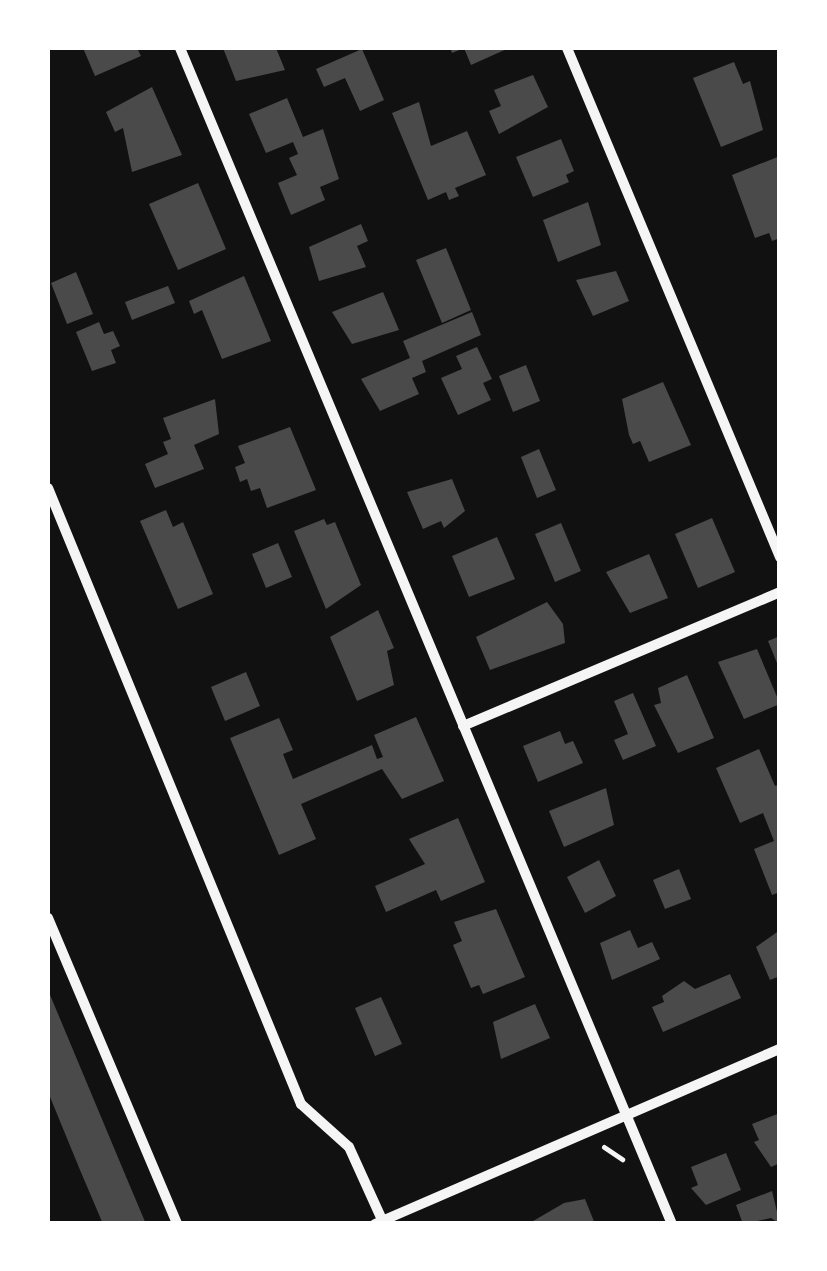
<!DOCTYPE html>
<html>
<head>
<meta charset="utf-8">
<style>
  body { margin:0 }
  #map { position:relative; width:827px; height:1271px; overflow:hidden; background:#111; font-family:"Alegreya Sans",sans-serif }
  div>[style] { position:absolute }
  .building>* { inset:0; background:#4a4a4a }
  .path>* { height:5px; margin:-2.5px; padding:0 2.5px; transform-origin:2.5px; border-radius:2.5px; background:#f5f5f5 }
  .minor>* { height:10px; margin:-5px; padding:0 5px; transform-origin:5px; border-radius:5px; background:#f5f5f5 }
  span { translate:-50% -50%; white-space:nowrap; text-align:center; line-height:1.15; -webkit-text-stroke:8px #fff; paint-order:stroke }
  .frame { position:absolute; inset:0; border:50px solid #fff; pointer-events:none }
</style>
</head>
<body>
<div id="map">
  <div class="building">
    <div style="clip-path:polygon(83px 48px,137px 48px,141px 56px,95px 76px)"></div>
    <div style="clip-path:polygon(223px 48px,276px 48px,285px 70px,236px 81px)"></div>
    <div style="clip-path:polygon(450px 48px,509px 48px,471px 65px,464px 48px,452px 53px)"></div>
    <div style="clip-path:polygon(362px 49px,384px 100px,360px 111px,345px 78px,324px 87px,316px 69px)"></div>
    <div style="clip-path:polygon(734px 62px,743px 84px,750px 81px,763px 130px,721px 147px,693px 78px)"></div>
    <div style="clip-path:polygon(533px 75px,548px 107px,499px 134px,489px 111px,501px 106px,494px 90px)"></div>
    <div style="clip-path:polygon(152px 87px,182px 155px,132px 172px,123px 128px,115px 132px,106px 112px)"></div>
    <div style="clip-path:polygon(287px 98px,303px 137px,323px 129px,339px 179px,320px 187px,325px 200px,291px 215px,278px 183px,297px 175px,289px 158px,298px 154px,293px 142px,266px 153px,249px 114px)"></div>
    <div style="clip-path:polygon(419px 102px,431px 146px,467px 131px,486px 175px,455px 188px,459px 196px,449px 200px,446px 192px,428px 200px,392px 113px)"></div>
    <div style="clip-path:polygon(561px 139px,574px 171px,566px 175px,569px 182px,533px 197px,516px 157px)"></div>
    <div style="clip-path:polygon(780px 156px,780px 238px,772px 241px,769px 233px,755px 238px,732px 175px)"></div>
    <div style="clip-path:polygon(198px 183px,226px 249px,178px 270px,149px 204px)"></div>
    <div style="clip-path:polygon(588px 202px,601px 245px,558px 262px,543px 220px)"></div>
    <div style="clip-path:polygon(361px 224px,368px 241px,357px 246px,366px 267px,319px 281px,309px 247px)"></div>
    <div style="clip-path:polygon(446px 248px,471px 310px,442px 323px,416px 260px)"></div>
    <div style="clip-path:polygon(616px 271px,629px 301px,593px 316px,576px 280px)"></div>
    <div style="clip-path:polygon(76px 272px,93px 314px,67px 324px,51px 283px)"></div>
    <div style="clip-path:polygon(244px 276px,271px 341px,222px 359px,202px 310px,194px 314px,189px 301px)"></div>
    <div style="clip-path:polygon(168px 286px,175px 303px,132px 320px,125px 302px)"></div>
    <div style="clip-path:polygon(383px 292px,399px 330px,352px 344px,332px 312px)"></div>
    <div style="clip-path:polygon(472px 312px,481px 335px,422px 361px,426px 372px,412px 378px,419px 394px,380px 411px,361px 379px,410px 358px,403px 341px)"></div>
    <div style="clip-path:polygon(99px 322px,104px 334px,113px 331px,120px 346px,111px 350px,116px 363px,92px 371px,76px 332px)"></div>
    <div style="clip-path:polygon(477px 347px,492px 379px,483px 383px,491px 400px,458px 415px,441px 378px,462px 369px,456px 356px)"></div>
    <div style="clip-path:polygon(526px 365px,540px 401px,513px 412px,499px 376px)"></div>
    <div style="clip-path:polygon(663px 382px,691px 445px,649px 462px,640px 441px,633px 444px,629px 435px,622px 399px)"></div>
    <div style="clip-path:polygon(215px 399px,219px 434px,194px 445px,204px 469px,155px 488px,145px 464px,168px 454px,163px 442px,171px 439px,163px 418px)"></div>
    <div style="clip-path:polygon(290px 427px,316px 490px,267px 508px,260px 488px,251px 491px,247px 479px,240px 482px,235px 467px,245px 463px,238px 446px)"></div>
    <div style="clip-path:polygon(539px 449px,556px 490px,537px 498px,521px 457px)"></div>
    <div style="clip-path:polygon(452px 479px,465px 511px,444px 528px,441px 521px,423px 529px,407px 492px)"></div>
    <div style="clip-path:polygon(166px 510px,173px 527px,183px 522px,213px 594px,178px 609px,140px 521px)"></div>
    <div style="clip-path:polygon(712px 518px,735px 572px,698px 588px,675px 534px)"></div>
    <div style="clip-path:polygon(324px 519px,327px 525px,335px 522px,361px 585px,326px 609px,294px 531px)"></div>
    <div style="clip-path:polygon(561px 523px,581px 571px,555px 582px,535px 534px)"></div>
    <div style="clip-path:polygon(497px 537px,515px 579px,469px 597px,452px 556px)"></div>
    <div style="clip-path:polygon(278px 543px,292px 577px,266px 588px,252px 554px)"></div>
    <div style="clip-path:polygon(649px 554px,668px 598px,630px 613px,606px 572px)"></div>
    <div style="clip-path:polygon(547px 602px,563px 624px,565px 643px,490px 670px,476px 637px)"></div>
    <div style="clip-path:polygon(378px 610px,394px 648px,387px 651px,394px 685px,357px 701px,330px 637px)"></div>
    <div style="clip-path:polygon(780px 636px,780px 668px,779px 668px,768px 641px)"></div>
    <div style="clip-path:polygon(757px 649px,780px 704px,744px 719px,718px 662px)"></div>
    <div style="clip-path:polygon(246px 672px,260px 706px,225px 721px,211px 687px)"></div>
    <div style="clip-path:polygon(687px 675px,714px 738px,678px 753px,654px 705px,661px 703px,658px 688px)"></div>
    <div style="clip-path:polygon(633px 693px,656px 746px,623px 760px,614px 740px,628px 734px,614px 701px)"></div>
    <div style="clip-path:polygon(416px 717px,444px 781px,402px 799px,382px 769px,301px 804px,316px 839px,279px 855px,230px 738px,279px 718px,293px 750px,283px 754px,293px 779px,372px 745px,377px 759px,383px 757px,374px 735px)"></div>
    <div style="clip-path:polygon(560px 731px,565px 744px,573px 741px,583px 763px,538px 782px,523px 746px)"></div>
    <div style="clip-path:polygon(759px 749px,775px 786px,780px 784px,780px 892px,772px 895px,754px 849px,774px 841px,763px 813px,740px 823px,716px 768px)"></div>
    <div style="clip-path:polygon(606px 788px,614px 825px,564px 847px,549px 811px)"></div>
    <div style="clip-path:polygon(458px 818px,485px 882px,441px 901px,436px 890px,386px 912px,375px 886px,425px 864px,409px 839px)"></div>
    <div style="clip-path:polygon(599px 860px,616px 896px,585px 913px,567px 877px)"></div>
    <div style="clip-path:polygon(679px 869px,691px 899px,665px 909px,653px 880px)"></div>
    <div style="clip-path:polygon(496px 909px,525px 977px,483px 994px,479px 985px,471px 988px,453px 945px,462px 941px,454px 922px)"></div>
    <div style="clip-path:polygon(630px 930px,638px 948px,652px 942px,660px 959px,612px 980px,600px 943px)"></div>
    <div style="clip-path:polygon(780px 930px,780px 976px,770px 980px,756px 947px)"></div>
    <div style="clip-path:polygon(730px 974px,741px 998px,663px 1032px,652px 1007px,664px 1002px,662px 996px,684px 981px,695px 989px)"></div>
    <div style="clip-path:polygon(48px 990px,127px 1179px,146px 1224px,103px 1224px,80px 1170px,48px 1092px)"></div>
    <div style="clip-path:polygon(381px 997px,402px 1044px,375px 1056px,355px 1008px)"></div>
    <div style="clip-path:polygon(535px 1004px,550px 1038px,501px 1059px,493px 1022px)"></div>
    <div style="clip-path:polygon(780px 1113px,780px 1163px,771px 1167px,754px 1142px,759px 1140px,752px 1124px)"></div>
    <div style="clip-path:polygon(726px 1153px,741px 1190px,706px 1205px,691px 1188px,698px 1185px,691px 1167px)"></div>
    <div style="clip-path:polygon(772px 1191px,780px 1224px,771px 1218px,743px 1224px,736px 1205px)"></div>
    <div style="clip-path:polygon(585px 1199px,595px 1224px,528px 1224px,564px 1203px)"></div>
  </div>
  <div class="path">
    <div style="left:604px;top:1147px;width:22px;rotate:34deg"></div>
  </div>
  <div class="minor">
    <div style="left:180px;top:48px;width:1275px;rotate:67.3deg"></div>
    <div style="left:567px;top:48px;width:552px;rotate:67.29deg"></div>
    <div style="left:48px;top:488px;width:666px;rotate:67.67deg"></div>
    <div style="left:301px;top:1104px;width:64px;rotate:41.9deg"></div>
    <div style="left:349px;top:1147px;width:85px;rotate:65.6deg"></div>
    <div style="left:463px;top:726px;width:344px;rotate:-22.9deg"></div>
    <div style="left:48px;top:918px;width:332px;rotate:67.1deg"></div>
    <div style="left:375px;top:1224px;width:441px;rotate:-23.4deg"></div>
  </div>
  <div class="frame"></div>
</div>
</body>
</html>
